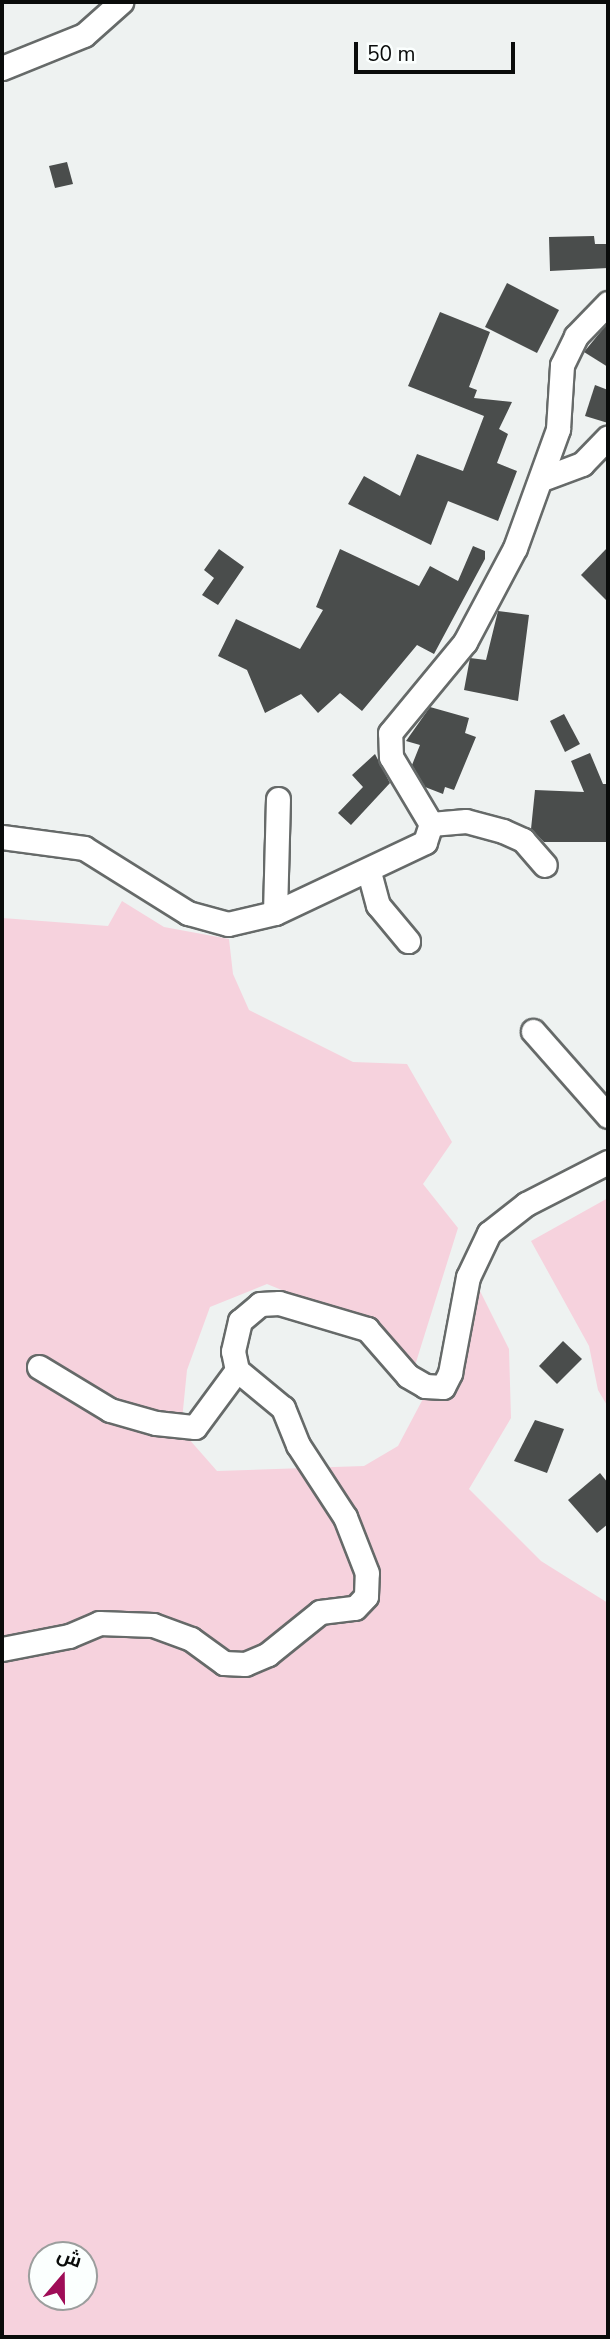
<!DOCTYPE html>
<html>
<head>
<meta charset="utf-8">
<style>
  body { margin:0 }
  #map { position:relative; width:610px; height:2339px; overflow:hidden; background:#eef2f1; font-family:"Nunito Sans",Cairo,sans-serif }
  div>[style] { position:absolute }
  .green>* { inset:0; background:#f6d2dd }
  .building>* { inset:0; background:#4a4d4c }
  .roads { filter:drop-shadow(2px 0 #666a69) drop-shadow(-2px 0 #666a69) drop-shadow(0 2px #666a69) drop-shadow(0 -2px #666a69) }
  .minor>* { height:23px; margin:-11.5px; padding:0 11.5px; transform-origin:11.5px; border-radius:11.5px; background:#fff }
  span { translate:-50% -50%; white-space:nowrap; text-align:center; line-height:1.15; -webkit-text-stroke:7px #fbfffe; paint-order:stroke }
  .frame { position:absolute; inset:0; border:4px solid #0a0c0b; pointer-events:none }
  .north { position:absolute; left:28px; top:2241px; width:70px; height:70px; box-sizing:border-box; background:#fbfffe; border:2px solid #9b9e9d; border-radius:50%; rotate:20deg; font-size:19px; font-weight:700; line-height:28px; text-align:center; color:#0a0c0b }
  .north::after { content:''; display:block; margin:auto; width:24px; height:32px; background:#9e0d57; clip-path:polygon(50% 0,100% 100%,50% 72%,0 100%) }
  .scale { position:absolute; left:354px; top:42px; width:161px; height:32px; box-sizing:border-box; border:4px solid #0a0c0b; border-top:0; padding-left:9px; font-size:21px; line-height:24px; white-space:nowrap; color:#0a0c0b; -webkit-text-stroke:5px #fbfffe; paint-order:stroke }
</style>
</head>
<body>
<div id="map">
  <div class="green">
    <div style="clip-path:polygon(evenodd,122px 901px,164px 927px,229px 939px,233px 974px,249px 1010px,353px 1062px,407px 1064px,452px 1142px,423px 1184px,458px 1228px,412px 1375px,392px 1376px,375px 1359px,365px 1324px,267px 1284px,210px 1307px,187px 1370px,181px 1430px,217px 1471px,364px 1466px,398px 1446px,480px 1291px,509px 1349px,511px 1418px,469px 1489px,541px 1561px,608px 1603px,608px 2337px,2px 2337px,2px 918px,108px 926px,122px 901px,42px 2255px,84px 2255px,84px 2297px,42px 2297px,42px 2255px)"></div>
    <div style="clip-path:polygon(608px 1198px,608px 1407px,598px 1390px,589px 1346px,531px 1241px)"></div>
  </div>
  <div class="building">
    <div style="clip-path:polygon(67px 162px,73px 184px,55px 188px,49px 166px)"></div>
    <div style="clip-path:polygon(594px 236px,595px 244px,608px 244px,608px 268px,550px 271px,549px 237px)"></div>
    <div style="clip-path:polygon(507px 283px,559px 310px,537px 353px,485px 327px)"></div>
    <div style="clip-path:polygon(440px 312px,490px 332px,469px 387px,477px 390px,474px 398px,512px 402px,499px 429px,508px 434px,497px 463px,517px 471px,498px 521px,448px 501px,431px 545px,348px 504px,364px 476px,400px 496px,417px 454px,463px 471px,484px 416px,408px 386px)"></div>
    <div style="clip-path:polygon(607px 324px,608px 325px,608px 367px,584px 352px)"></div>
    <div style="clip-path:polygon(595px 385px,608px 390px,608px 423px,585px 416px)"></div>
    <div style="clip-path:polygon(473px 546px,485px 551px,485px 559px,434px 654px,417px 645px,362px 711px,340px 693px,318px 713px,301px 694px,265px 713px,247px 670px,218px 656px,236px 619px,300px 649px,323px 610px,316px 607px,340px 549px,419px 586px,430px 566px,458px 581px)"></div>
    <div style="clip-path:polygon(608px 547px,608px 602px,581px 575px)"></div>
    <div style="clip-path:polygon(219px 549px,244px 567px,218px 605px,202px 595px,214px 578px,204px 570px)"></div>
    <div style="clip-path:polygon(498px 611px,529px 615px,518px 701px,464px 690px,470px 658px,486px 660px)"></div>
    <div style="clip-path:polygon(430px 707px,469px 718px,465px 733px,476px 737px,454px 790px,445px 787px,443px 794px,425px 787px,412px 765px,420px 745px,406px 741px)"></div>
    <div style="clip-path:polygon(564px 714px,580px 744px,565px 752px,550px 721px)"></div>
    <div style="clip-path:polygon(590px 753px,603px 784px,608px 784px,608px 842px,544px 842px,531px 829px,535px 790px,584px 792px,571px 761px)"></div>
    <div style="clip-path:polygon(375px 754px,390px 783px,351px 825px,338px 813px,363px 787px,352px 775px)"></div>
    <div style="clip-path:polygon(563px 1341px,582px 1359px,557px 1384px,539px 1366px)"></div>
    <div style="clip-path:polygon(535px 1420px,564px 1429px,547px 1473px,514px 1461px)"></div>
    <div style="clip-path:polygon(600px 1473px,608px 1483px,608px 1524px,597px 1533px,568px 1500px)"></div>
  </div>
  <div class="roads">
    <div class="minor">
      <div style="left:2px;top:68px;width:88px;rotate:-21.9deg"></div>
      <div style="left:84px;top:35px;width:50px;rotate:-41.7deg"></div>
      <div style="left:542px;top:479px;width:43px;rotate:-20.6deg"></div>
      <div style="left:582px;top:464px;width:37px;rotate:-46deg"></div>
      <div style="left:431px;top:824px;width:35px;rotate:-5deg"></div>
      <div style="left:466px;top:821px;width:38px;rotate:15deg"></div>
      <div style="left:503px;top:831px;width:22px;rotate:24deg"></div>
      <div style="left:523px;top:840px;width:33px;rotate:49deg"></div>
      <div style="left:2px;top:837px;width:83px;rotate:7.6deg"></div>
      <div style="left:84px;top:848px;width:123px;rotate:32deg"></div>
      <div style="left:188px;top:913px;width:41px;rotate:15.4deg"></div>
      <div style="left:228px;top:924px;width:48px;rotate:-13.2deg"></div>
      <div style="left:275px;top:913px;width:166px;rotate:-25.3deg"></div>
      <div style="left:425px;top:842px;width:19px;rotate:-72deg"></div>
      <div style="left:431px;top:824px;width:78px;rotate:-120.8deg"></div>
      <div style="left:391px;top:757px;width:24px;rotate:-92deg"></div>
      <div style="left:390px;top:733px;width:118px;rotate:-50.5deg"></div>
      <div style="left:465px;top:642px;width:106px;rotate:-62deg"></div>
      <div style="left:515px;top:548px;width:127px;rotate:-70.1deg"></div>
      <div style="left:558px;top:429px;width:64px;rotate:-86.4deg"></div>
      <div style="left:562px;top:365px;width:32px;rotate:-64deg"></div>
      <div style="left:576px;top:336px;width:46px;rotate:-45.9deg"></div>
      <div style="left:369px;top:872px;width:34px;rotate:75deg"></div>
      <div style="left:378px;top:905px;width:47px;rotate:50.2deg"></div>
      <div style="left:275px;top:913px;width:114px;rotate:-88.5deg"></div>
      <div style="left:533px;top:1031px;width:113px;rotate:48.6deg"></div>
      <div style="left:39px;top:1367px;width:83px;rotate:31.2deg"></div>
      <div style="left:110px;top:1410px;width:48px;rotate:15.8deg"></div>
      <div style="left:156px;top:1423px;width:39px;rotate:6deg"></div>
      <div style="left:195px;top:1427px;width:71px;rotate:-53.6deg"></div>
      <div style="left:2px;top:1649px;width:68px;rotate:-11deg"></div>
      <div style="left:69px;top:1636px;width:33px;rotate:-23deg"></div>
      <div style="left:99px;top:1623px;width:54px;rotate:2.1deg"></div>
      <div style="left:153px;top:1625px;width:40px;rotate:20.2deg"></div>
      <div style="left:191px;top:1639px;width:41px;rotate:36deg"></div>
      <div style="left:224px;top:1663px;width:21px;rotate:3deg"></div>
      <div style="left:245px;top:1664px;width:25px;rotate:-23deg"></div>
      <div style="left:268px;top:1654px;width:67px;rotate:-38.9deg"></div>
      <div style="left:320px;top:1612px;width:35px;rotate:-7deg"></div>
      <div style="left:355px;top:1608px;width:16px;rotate:-47deg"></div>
      <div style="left:366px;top:1596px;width:23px;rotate:-88deg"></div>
      <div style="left:367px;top:1573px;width:60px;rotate:-111.4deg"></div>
      <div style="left:345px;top:1517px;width:86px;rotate:-123.1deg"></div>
      <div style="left:298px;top:1445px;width:40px;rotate:-112deg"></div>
      <div style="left:283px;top:1408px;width:60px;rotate:-140.4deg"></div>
      <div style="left:237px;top:1370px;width:19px;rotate:-102deg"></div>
      <div style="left:233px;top:1351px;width:31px;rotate:-77deg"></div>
      <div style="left:240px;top:1321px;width:26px;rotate:-40deg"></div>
      <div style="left:260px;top:1304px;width:19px;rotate:-3deg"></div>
      <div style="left:279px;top:1303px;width:92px;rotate:16.5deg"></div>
      <div style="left:367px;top:1329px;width:62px;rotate:48.9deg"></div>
      <div style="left:408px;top:1376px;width:20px;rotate:30deg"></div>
      <div style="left:425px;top:1386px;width:18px;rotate:3deg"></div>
      <div style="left:443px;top:1387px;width:16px;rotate:-63deg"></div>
      <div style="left:450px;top:1373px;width:98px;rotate:-79.4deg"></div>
      <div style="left:468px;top:1277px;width:49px;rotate:-64.5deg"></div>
      <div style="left:489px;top:1233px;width:47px;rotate:-38.1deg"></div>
      <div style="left:526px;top:1204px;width:92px;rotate:-27.1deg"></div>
    </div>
  </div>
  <div class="frame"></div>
  <div class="north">ش</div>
  <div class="scale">50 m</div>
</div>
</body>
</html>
